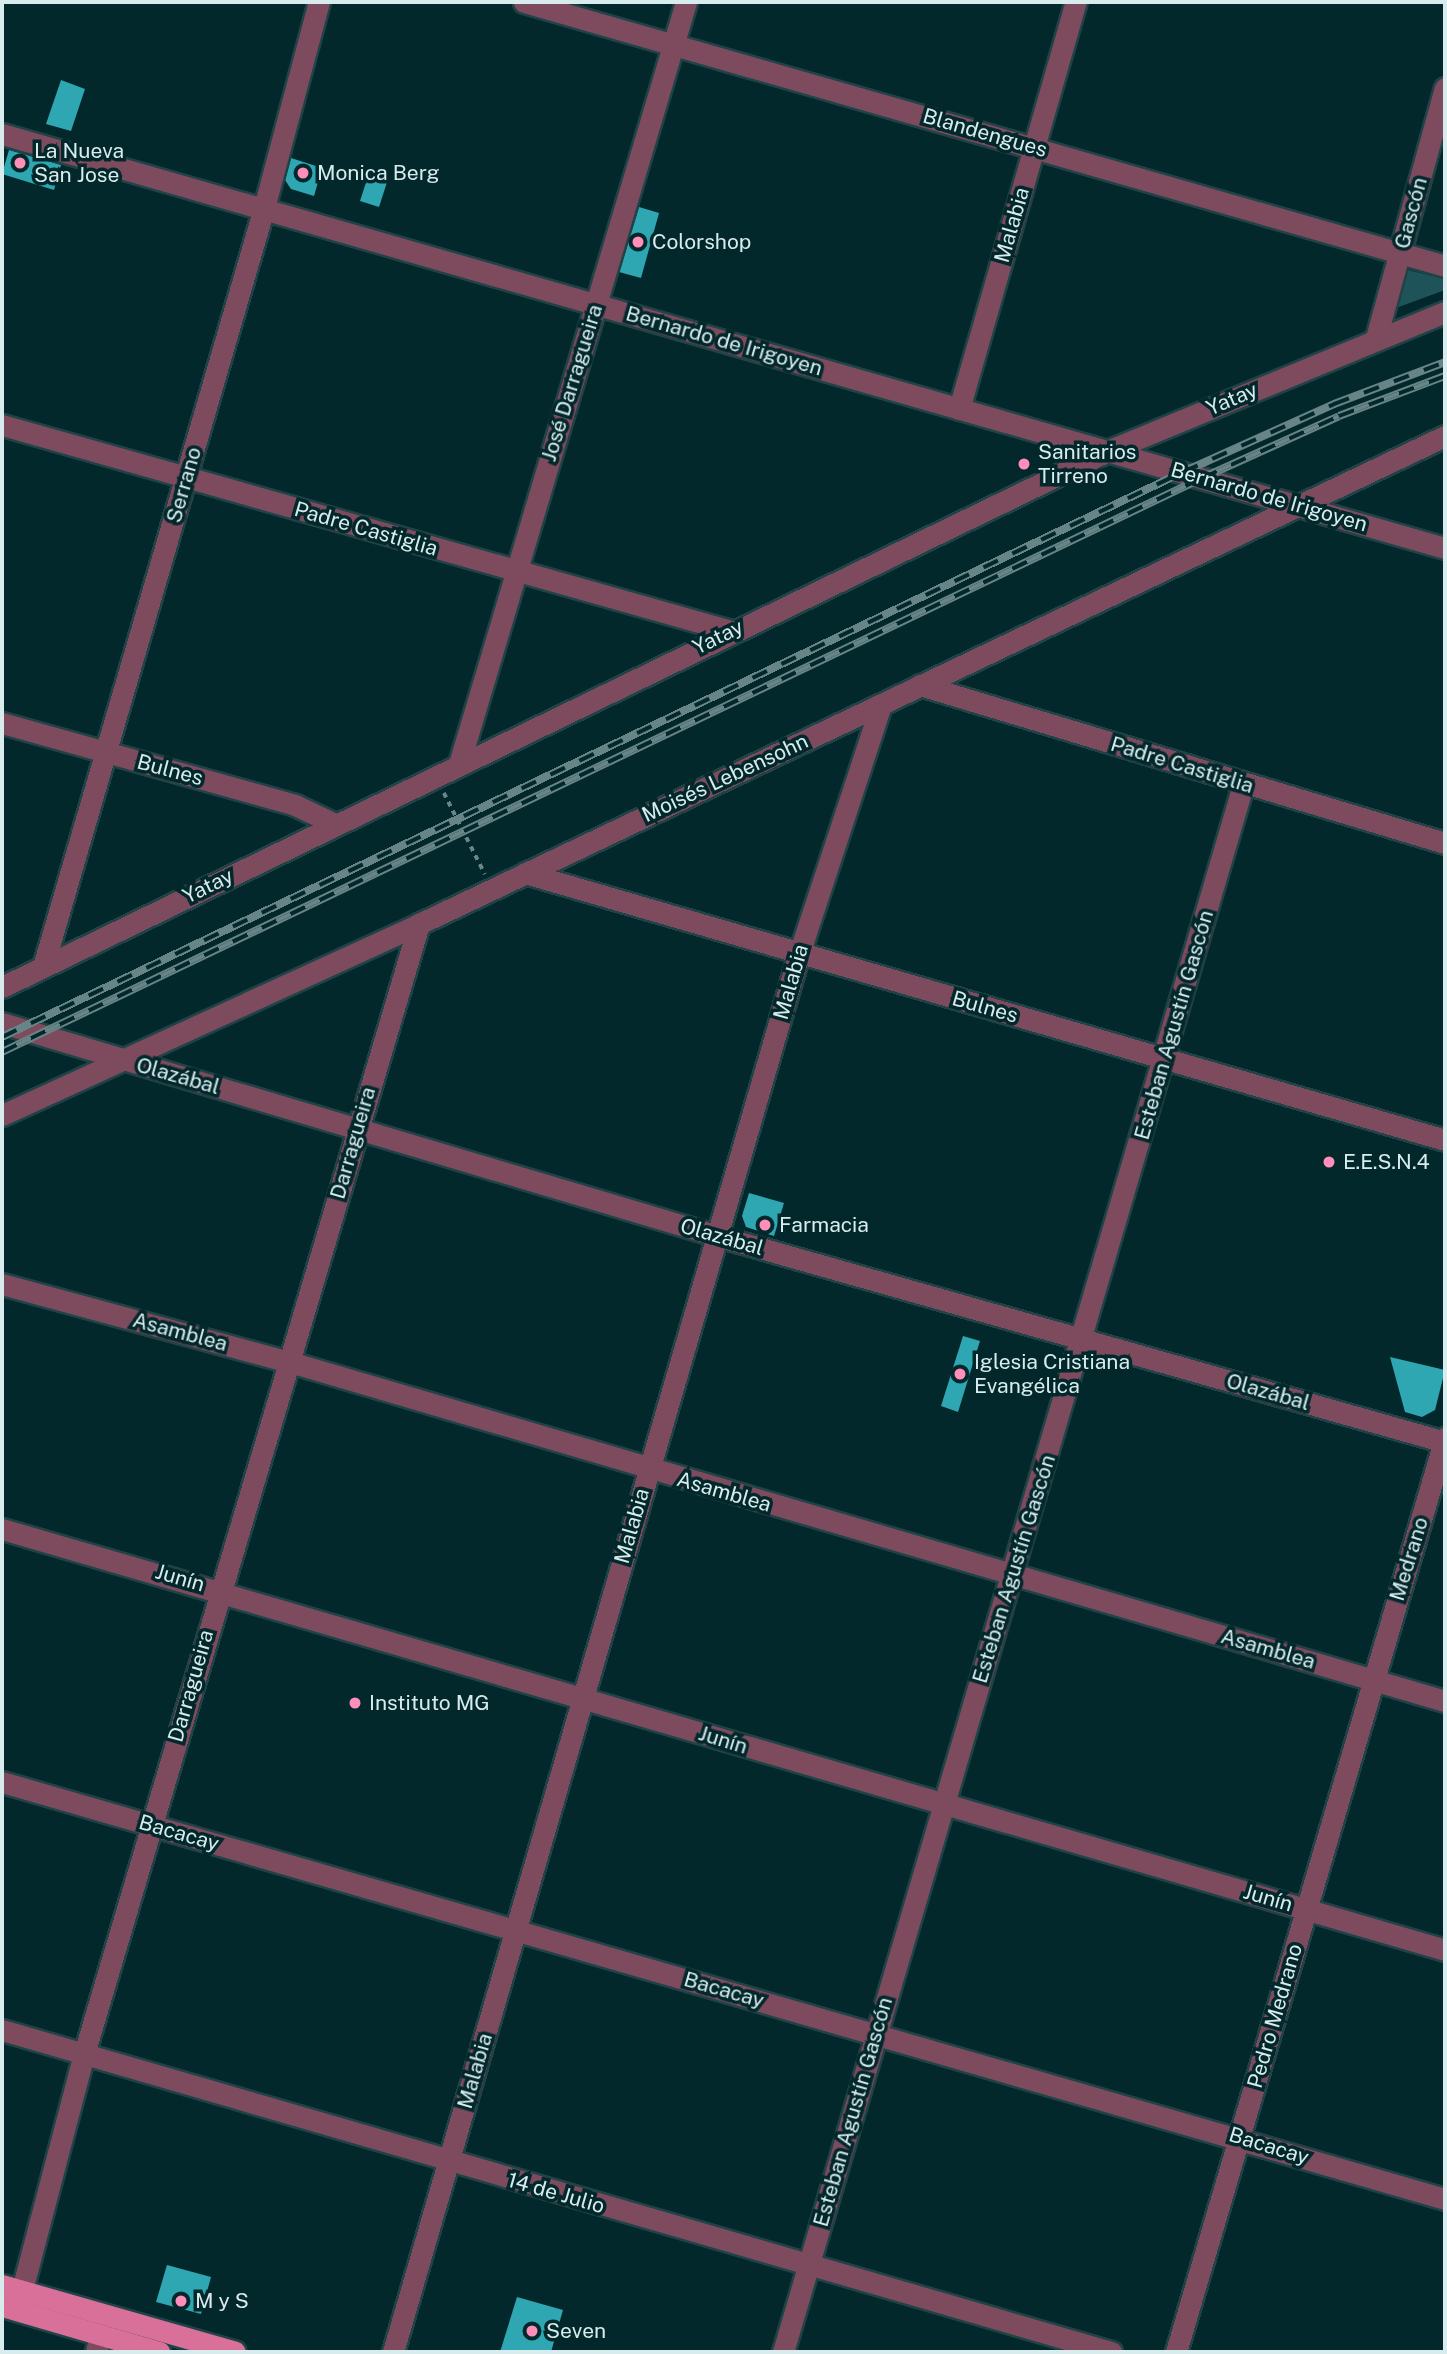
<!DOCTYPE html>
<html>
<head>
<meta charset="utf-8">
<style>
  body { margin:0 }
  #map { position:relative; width:1447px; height:2354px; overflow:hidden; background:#02282c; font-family:"Public Sans",sans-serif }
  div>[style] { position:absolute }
  .green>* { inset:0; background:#1e5459 }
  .building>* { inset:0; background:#2fa7b2 }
  .path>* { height:3.5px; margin-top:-1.75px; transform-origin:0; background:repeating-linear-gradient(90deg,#698689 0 5px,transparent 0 10px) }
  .roads { filter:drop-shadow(2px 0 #204347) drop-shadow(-2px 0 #204347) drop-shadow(0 2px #204347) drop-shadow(0 -2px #204347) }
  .minor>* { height:21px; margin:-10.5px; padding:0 10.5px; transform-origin:10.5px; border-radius:10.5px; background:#7e4b5e }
  .major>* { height:21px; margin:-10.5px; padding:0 10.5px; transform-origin:10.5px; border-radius:10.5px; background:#d87099 }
  .rail>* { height:8px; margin-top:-4px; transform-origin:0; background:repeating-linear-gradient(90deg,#02282c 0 16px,#678487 0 32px); box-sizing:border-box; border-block:2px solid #678487 }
  .dots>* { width:19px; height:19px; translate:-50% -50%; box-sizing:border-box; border:4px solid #02282c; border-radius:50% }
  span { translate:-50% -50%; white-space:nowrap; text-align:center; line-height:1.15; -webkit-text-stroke:7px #02282c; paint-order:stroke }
  .street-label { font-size:21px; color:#d8ebed }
  .poi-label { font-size:21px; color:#d8ebed }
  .left { translate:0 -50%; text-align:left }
  .frame { position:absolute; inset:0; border:4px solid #d8ebed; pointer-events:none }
</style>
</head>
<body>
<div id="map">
  <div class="green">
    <div style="clip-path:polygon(1408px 270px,1445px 279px,1445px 290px,1396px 308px)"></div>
  </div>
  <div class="building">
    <div style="clip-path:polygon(61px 80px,85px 89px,71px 131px,46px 124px)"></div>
    <div style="clip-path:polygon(9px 150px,61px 165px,54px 190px,2px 174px)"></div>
    <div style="clip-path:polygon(291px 158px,322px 168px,314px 196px,291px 189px,285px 180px)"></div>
    <div style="clip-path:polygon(370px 170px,389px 176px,379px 207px,360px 201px)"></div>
    <div style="clip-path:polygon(639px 207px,659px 213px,641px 278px,619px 272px)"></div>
    <div style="clip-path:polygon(749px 1193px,784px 1203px,774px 1236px,746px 1227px,742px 1216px)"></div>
    <div style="clip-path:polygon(963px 1336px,980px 1341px,958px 1412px,941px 1406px)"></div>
    <div style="clip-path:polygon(1390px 1357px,1445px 1370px,1435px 1410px,1422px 1417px,1405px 1412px)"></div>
    <div style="clip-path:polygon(167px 2265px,211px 2277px,201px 2314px,156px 2302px)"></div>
    <div style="clip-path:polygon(517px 2297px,563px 2310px,551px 2352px,500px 2352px)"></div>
  </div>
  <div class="path">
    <div style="left:444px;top:793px;width:91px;rotate:63.2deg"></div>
  </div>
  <div class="roads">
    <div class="minor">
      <div style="left:524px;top:2px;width:958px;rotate:15.99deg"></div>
      <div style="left:2px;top:134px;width:1501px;rotate:16.01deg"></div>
      <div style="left:1376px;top:338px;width:259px;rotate:-74.6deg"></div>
      <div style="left:959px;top:409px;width:423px;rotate:-74deg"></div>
      <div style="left:2px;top:425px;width:758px;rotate:15.78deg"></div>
      <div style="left:920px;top:685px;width:548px;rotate:16.75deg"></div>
      <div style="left:2px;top:723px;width:304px;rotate:15.6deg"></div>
      <div style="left:295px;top:805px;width:44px;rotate:25.4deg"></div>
      <div style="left:459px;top:764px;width:795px;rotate:-73.41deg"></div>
      <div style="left:525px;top:873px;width:958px;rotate:16.18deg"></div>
      <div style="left:43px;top:967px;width:791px;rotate:-73.77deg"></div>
      <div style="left:264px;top:208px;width:213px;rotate:-75.1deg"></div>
      <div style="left:2px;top:987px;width:1231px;rotate:-25.86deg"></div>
      <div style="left:1110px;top:450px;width:362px;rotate:-22.4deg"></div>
      <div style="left:2px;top:1023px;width:747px;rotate:16.57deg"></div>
      <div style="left:718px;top:1236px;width:756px;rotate:15.82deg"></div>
      <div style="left:2px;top:1115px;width:459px;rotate:-24.6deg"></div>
      <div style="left:419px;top:924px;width:1136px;rotate:-25.44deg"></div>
      <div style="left:2px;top:1284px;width:298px;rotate:15.2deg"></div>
      <div style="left:290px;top:1362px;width:1204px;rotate:16.36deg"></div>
      <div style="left:2px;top:1529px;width:1503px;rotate:16.26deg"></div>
      <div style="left:2px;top:1782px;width:1502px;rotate:16.12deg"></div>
      <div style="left:2px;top:2030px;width:1155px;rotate:16.19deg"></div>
      <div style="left:22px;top:2290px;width:244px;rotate:-75.3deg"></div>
      <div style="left:84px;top:2054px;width:1179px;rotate:-73.49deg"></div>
      <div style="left:96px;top:2352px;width:17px;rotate:-77deg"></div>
      <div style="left:393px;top:2352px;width:1456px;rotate:-73.81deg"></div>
      <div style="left:799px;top:954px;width:263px;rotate:-71.8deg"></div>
      <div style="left:783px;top:2352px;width:1633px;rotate:-73.64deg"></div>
      <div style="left:1176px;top:2352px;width:953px;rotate:-73.6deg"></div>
    </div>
    <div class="major">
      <div style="left:2px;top:2285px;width:242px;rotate:16deg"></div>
      <div style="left:2px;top:2306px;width:164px;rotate:16.3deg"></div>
    </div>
  </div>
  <div class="rail">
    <div style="left:2px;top:1037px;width:1309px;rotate:-25.57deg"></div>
    <div style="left:1183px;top:472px;width:166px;rotate:-24.2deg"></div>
    <div style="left:1334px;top:404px;width:119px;rotate:-20.7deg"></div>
    <div style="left:2px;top:1052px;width:1330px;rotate:-25.56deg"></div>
    <div style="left:1202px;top:478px;width:150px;rotate:-24.3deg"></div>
    <div style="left:1339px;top:416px;width:113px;rotate:-20.7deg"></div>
  </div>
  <div class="dots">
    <div style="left:20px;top:163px;background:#ff8eba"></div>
    <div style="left:303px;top:173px;background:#ff8eba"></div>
    <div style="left:638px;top:242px;background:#ff8eba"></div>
    <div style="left:1024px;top:464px;background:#ff8eba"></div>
    <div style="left:1329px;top:1162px;background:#ff8eba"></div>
    <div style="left:765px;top:1225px;background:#ff8eba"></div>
    <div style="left:960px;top:1374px;background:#ff8eba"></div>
    <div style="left:355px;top:1703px;background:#ff8eba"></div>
    <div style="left:181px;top:2301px;background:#ff8eba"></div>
    <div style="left:532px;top:2331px;background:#ff8eba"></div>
  </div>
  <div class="street-label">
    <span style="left:985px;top:133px;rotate:16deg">Blandengues</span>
    <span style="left:1411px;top:213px;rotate:-75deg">Gascón</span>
    <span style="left:1012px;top:225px;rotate:-74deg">Malabia</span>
    <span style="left:724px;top:341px;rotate:16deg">Bernardo de Irigoyen</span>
    <span style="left:572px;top:383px;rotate:-73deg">José Darragueira</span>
    <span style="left:1232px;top:399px;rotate:-23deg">Yatay</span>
    <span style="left:184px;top:485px;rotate:-74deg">Serrano</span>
    <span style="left:1269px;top:497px;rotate:16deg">Bernardo de Irigoyen</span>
    <span style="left:366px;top:529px;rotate:16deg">Padre Castiglia</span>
    <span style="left:718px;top:637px;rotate:-26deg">Yatay</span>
    <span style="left:1182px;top:765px;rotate:17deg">Padre Castiglia</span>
    <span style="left:170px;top:770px;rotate:15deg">Bulnes</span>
    <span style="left:725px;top:778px;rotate:-25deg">Moisés Lebensohn</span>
    <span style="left:208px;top:886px;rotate:-26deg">Yatay</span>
    <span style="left:791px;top:982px;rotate:-74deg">Malabia</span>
    <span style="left:985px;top:1007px;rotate:16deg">Bulnes</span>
    <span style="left:1174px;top:1025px;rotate:-74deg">Esteban Agustín Gascón</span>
    <span style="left:178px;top:1076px;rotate:16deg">Olazábal</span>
    <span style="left:353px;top:1143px;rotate:-74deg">Darragueira</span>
    <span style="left:722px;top:1237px;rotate:16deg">Olazábal</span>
    <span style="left:180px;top:1332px;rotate:15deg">Asamblea</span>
    <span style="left:1268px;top:1392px;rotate:16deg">Olazábal</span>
    <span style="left:724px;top:1492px;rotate:16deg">Asamblea</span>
    <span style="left:632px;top:1526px;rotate:-74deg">Malabia</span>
    <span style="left:1409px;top:1559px;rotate:-73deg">Medrano</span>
    <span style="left:1014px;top:1569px;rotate:-73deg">Esteban Agustín Gascón</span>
    <span style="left:180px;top:1578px;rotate:16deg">Junín</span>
    <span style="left:1268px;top:1649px;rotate:16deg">Asamblea</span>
    <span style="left:191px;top:1686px;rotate:-74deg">Darragueira</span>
    <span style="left:723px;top:1740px;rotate:17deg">Junín</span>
    <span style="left:179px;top:1833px;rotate:16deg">Bacacay</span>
    <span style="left:1268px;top:1898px;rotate:16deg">Junín</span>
    <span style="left:724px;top:1990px;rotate:16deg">Bacacay</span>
    <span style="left:1275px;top:2016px;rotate:-74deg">Pedro Medrano</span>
    <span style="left:475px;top:2071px;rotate:-74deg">Malabia</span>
    <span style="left:853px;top:2112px;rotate:-74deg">Esteban Agustín Gascón</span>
    <span style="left:1269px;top:2146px;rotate:17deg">Bacacay</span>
    <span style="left:556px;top:2193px;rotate:16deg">14 de Julio</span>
  </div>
  <div class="poi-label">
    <span class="left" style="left:34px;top:163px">La Nueva<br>San Jose</span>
    <span class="left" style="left:317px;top:173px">Monica Berg</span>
    <span class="left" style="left:652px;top:242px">Colorshop</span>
    <span class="left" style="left:1038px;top:464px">Sanitarios<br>Tirreno</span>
    <span class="left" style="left:1343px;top:1162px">E.E.S.N.4</span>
    <span class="left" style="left:779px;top:1225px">Farmacia</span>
    <span class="left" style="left:974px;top:1374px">Iglesia Cristiana<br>Evangélica</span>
    <span class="left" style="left:369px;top:1703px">Instituto MG</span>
    <span class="left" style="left:195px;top:2301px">M y S</span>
    <span class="left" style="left:546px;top:2331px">Seven</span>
  </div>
  <div class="frame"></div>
</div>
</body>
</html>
